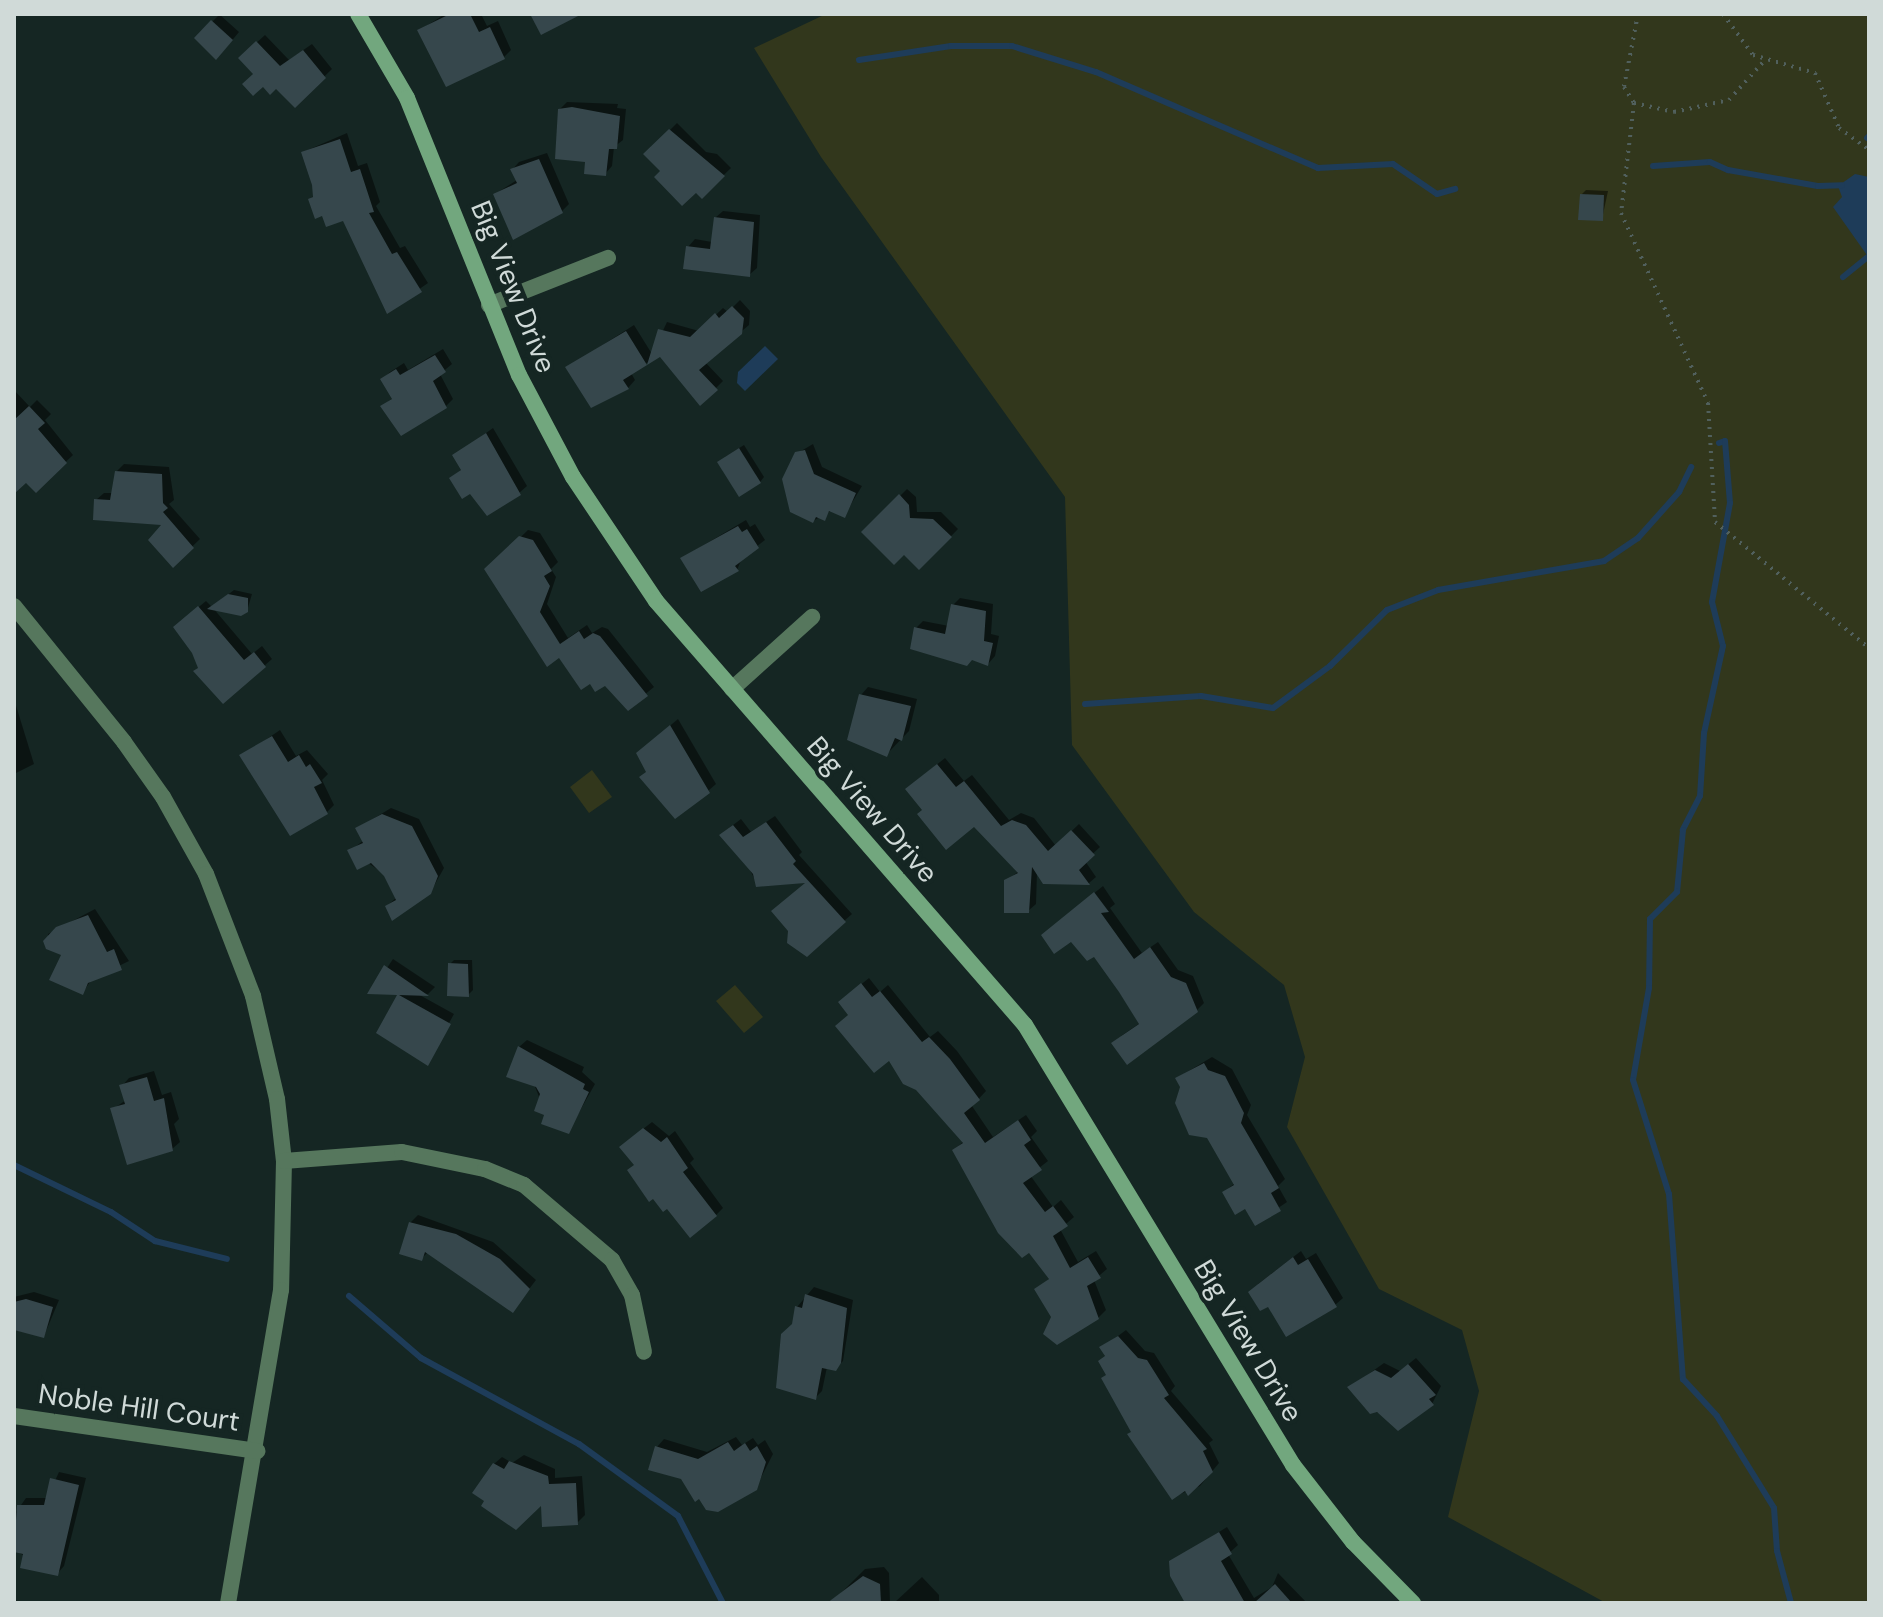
<!DOCTYPE html>
<html>
<head>
<meta charset="utf-8">
<style>
  body { margin:0 }
  #map { position:relative; width:1883px; height:1617px; overflow:hidden; background:#152623; font-family:"DM Sans",sans-serif }
  div>[style] { position:absolute }
  .green>* { inset:0; background:#32371c }
  .water>* { inset:0; background:#1e3c59 }
  .shadow>* { inset:0; background:#0007 }
  .stream>* { height:6px; margin:-3px; padding:0 3px; transform-origin:3px; border-radius:3px; background:#1e3c59 }
  .building>* { inset:0; background:#36474c }
  .path>* { height:4px; margin-top:-2px; transform-origin:0; background:repeating-linear-gradient(90deg,#51605d 0 2px,transparent 0 8px) }
  .street>* { height:16px; margin:-8px; padding:0 8px; transform-origin:8px; border-radius:8px; background:#56775d }
  .secondary>* { height:16px; margin:-8px; padding:0 8px; transform-origin:8px; border-radius:8px; background:#72a77e }
  span { translate:-50% -50%; white-space:nowrap; text-align:center; line-height:1.15; -webkit-text-stroke:8px #152623; paint-order:stroke }
  .street-label { font-size:28px; color:#d0dad8 }
  .frame { position:absolute; inset:0; border:16px solid #d0dad8; pointer-events:none }
</style>
</head>
<body>
<div id="map">
  <div class="green">
    <div style="clip-path:polygon(826px 14px,1869px 14px,1869px 1603px,1606px 1603px,1448px 1517px,1479px 1391px,1462px 1330px,1379px 1289px,1287px 1127px,1305px 1057px,1284px 985px,1194px 912px,1072px 745px,1065px 497px,821px 157px,754px 48px)"></div>
    <div style="clip-path:polygon(592px 770px,612px 797px,589px 813px,570px 787px)"></div>
    <div style="clip-path:polygon(735px 985px,763px 1017px,744px 1033px,716px 1001px)"></div>
  </div>
  <div class="water">
    <div style="clip-path:polygon(1855px 174px,1869px 177px,1869px 258px,1833px 207px,1842px 197px,1838px 186px)"></div>
    <div style="clip-path:polygon(765px 346px,778px 359px,745px 391px,737px 383px,738px 372px)"></div>
  </div>
  <div class="shadow">
    <div style="clip-path:polygon(219px 14px,239px 32px,224px 50px,196px 38px,219px 15px,173px 15px)"></div>
    <div style="clip-path:polygon(445px 14px,481px 14px,487px 26px,498px 21px,511px 50px,504px 57px,420px 30px)"></div>
    <div style="clip-path:polygon(265px 35px,289px 60px,312px 44px,332px 69px,295px 105px,240px 58px)"></div>
    <div style="clip-path:polygon(567px 102px,618px 104px,617px 108px,626px 109px,623px 140px,614px 147px,612px 166px,605px 174px,588px 160px,559px 110px)"></div>
    <div style="clip-path:polygon(677px 123px,706px 152px,717px 154px,731px 168px,702px 196px,646px 154px)"></div>
    <div style="clip-path:polygon(347px 133px,358px 166px,367px 163px,380px 202px,376px 206px,400px 248px,405px 246px,428px 283px,388px 311px,344px 219px,324px 214px,310px 199px,315px 195px,303px 152px)"></div>
    <div style="clip-path:polygon(547px 153px,569px 204px,562px 211px,495px 194px,517px 180px,512px 170px,519px 162px)"></div>
    <div style="clip-path:polygon(1586px 190px,1608px 191px,1602px 219px,1581px 195px)"></div>
    <div style="clip-path:polygon(723px 211px,760px 215px,757px 268px,749px 275px,688px 247px,695px 239px,712px 242px,715px 218px)"></div>
    <div style="clip-path:polygon(740px 300px,750px 311px,749px 325px,705px 362px,723px 381px,701px 403px,661px 354px,631px 373px,635px 380px,628px 388px,568px 367px,634px 325px,652px 354px,667px 322px,699px 331px,723px 308px,728px 312px)"></div>
    <div style="clip-path:polygon(443px 349px,452px 364px,440px 374px,453px 399px,446px 406px,383px 406px,394px 397px,383px 379px,390px 372px,404px 363px,408px 370px)"></div>
    <div style="clip-path:polygon(14px 390px,30px 407px,37px 400px,51px 414px,45px 420px,73px 455px,36px 490px,26px 480px,14px 483px)"></div>
    <div style="clip-path:polygon(493px 428px,527px 486px,519px 493px,470px 491px,452px 478px,463px 468px,454px 456px)"></div>
    <div style="clip-path:polygon(813px 444px,822px 467px,862px 486px,844px 516px,832px 510px,813px 521px,796px 454px)"></div>
    <div style="clip-path:polygon(744px 445px,764px 477px,760px 482px,725px 457px)"></div>
    <div style="clip-path:polygon(124px 464px,169px 467px,174px 500px,169px 504px,200px 539px,173px 565px,166px 523px,96px 500px,104px 493px,113px 493px,116px 472px)"></div>
    <div style="clip-path:polygon(907px 489px,916px 497px,917px 512px,941px 512px,958px 529px,920px 568px,904px 552px,864px 532px)"></div>
    <div style="clip-path:polygon(746px 520px,750px 527px,755px 524px,765px 540px,742px 558px,737px 570px,682px 558px)"></div>
    <div style="clip-path:polygon(528px 530px,540px 533px,558px 562px,551px 569px,556px 577px,547px 604px,568px 638px,587px 625px,592px 633px,602px 627px,608px 629px,654px 687px,628px 708px,605px 683px,590px 682px,559px 655px,487px 570px)"></div>
    <div style="clip-path:polygon(234px 590px,252px 594px,247px 611px,213px 608px,252px 654px,262px 646px,272px 659px,264px 666px,200px 667px,183px 620px,206px 601px,212px 607px)"></div>
    <div style="clip-path:polygon(960px 598px,993px 604px,991px 634px,999px 636px,995px 656px,988px 664px,916px 628px,923px 621px,949px 626px,953px 605px)"></div>
    <div style="clip-path:polygon(868px 687px,917px 699px,909px 731px,886px 755px,861px 695px)"></div>
    <div style="clip-path:polygon(14px 699px,34px 764px,14px 774px)"></div>
    <div style="clip-path:polygon(678px 719px,716px 784px,708px 791px,647px 771px,646px 746px)"></div>
    <div style="clip-path:polygon(280px 730px,296px 756px,307px 750px,328px 774px,322px 780px,334px 805px,327px 812px,242px 756px)"></div>
    <div style="clip-path:polygon(945px 758px,964px 781px,972px 775px,1009px 820px,1021px 813px,1034px 818px,1056px 846px,1079px 824px,1100px 847px,1085px 861px,1096px 877px,1089px 883px,1045px 882px,1037px 872px,1036px 904px,1028px 911px,1006px 881px,1019px 871px,975px 824px,925px 810px,915px 782px)"></div>
    <div style="clip-path:polygon(391px 808px,419px 819px,444px 868px,430px 893px,387px 906px,397px 897px,386px 875px,350px 851px,364px 840px,358px 828px)"></div>
    <div style="clip-path:polygon(775px 816px,802px 852px,799px 855px,852px 914px,844px 921px,790px 931px,781px 904px,809px 881px,757px 884px,729px 828px,741px 819px,751px 832px)"></div>
    <div style="clip-path:polygon(1103px 886px,1115px 904px,1110px 908px,1142px 953px,1158px 942px,1178px 970px,1193px 976px,1204px 1003px,1197px 1010px,1121px 1036px,1140px 1023px,1094px 954px,1051px 928px)"></div>
    <div style="clip-path:polygon(95px 909px,129px 961px,92px 979px,83px 992px,63px 954px,48px 948px,48px 934px)"></div>
    <div style="clip-path:polygon(393px 959px,435px 987px,428px 994px,416px 993px,454px 1014px,427px 1063px,378px 1032px,400px 993px,371px 992px)"></div>
    <div style="clip-path:polygon(454px 960px,472px 960px,473px 990px,468px 995px,450px 964px)"></div>
    <div style="clip-path:polygon(869px 978px,880px 992px,888px 985px,930px 1037px,938px 1031px,957px 1051px,986px 1091px,972px 1106px,993px 1137px,1026px 1115px,1037px 1131px,1031px 1137px,1048px 1161px,1030px 1175px,1053px 1207px,1061px 1200px,1074px 1217px,1060px 1229px,1078px 1262px,1096px 1251px,1107px 1269px,1094px 1280px,1106px 1310px,1098px 1318px,1053px 1317px,1037px 1290px,1050px 1278px,954px 1150px,964px 1141px,850px 1014px,848px 995px)"></div>
    <div style="clip-path:polygon(527px 1040px,584px 1067px,582px 1072px,595px 1084px,568px 1132px,546px 1114px,519px 1047px)"></div>
    <div style="clip-path:polygon(1212px 1057px,1232px 1069px,1251px 1105px,1247px 1115px,1285px 1179px,1278px 1186px,1287px 1202px,1256px 1223px,1246px 1206px,1224px 1192px,1235px 1183px,1177px 1078px)"></div>
    <div style="clip-path:polygon(154px 1071px,162px 1095px,171px 1092px,179px 1119px,174px 1124px,180px 1142px,172px 1149px,113px 1109px,126px 1100px,122px 1086px,129px 1078px)"></div>
    <div style="clip-path:polygon(652px 1122px,669px 1136px,675px 1131px,694px 1159px,690px 1163px,723px 1208px,716px 1215px,629px 1140px)"></div>
    <div style="clip-path:polygon(418px 1215px,493px 1242px,536px 1280px,513px 1310px,428px 1252px,421px 1259px,410px 1223px)"></div>
    <div style="clip-path:polygon(1301px 1251px,1306px 1259px,1316px 1253px,1343px 1298px,1335px 1305px,1258px 1284px)"></div>
    <div style="clip-path:polygon(814px 1287px,853px 1300px,843px 1361px,835px 1369px,827px 1367px,822px 1391px,815px 1398px,794px 1324px,797px 1307px)"></div>
    <div style="clip-path:polygon(34px 1292px,59px 1300px,44px 1336px,14px 1330px,14px 1297px)"></div>
    <div style="clip-path:polygon(1126px 1330px,1145px 1351px,1154px 1353px,1175px 1386px,1171px 1391px,1213px 1440px,1209px 1443px,1219px 1463px,1200px 1486px,1173px 1497px,1133px 1431px,1102px 1348px)"></div>
    <div style="clip-path:polygon(1416px 1358px,1441px 1386px,1432px 1404px,1390px 1417px,1365px 1408px,1349px 1388px,1384px 1363px,1400px 1371px)"></div>
    <div style="clip-path:polygon(736px 1437px,742px 1445px,753px 1438px,758px 1445px,765px 1440px,773px 1454px,755px 1489px,682px 1477px,657px 1447px,664px 1439px,707px 1452px)"></div>
    <div style="clip-path:polygon(524px 1455px,555px 1469px,555px 1478px,582px 1476px,585px 1515px,577px 1523px,494px 1464px,502px 1457px,512px 1463px)"></div>
    <div style="clip-path:polygon(59px 1472px,86px 1478px,64px 1566px,57px 1574px,14px 1550px,14px 1515px,26px 1498px,47px 1498px)"></div>
    <div style="clip-path:polygon(1227px 1527px,1238px 1545px,1228px 1554px,1254px 1598px,1272px 1587px,1278px 1573px,1307px 1603px,1188px 1603px,1171px 1562px)"></div>
    <div style="clip-path:polygon(884px 1567px,889px 1573px,890px 1603px,832px 1602px,865px 1569px)"></div>
    <div style="clip-path:polygon(922px 1577px,939px 1595px,939px 1603px,894px 1603px)"></div>
  </div>
  <div class="stream">
    <div style="left:859px;top:60px;width:93px;rotate:-8.7deg"></div>
    <div style="left:951px;top:46px;width:61px"></div>
    <div style="left:1012px;top:46px;width:88px;rotate:17.2deg"></div>
    <div style="left:1096px;top:72px;width:242px;rotate:23.4deg"></div>
    <div style="left:1318px;top:168px;width:75px;rotate:-3.1deg"></div>
    <div style="left:1393px;top:164px;width:53px;rotate:34.3deg"></div>
    <div style="left:1437px;top:194px;width:19px;rotate:-16deg"></div>
    <div style="left:1867px;top:138px;width:3px;rotate:-45deg"></div>
    <div style="left:1653px;top:166px;width:57px;rotate:-4deg"></div>
    <div style="left:1710px;top:162px;width:20px;rotate:24deg"></div>
    <div style="left:1728px;top:170px;width:91px;rotate:10.1deg"></div>
    <div style="left:1818px;top:186px;width:24px;rotate:-2deg"></div>
    <div style="left:1843px;top:277px;width:33px;rotate:-39deg"></div>
    <div style="left:1719px;top:443px;width:6px;rotate:-18deg"></div>
    <div style="left:1725px;top:441px;width:62px;rotate:85.4deg"></div>
    <div style="left:1730px;top:503px;width:101px;rotate:100.3deg"></div>
    <div style="left:1712px;top:602px;width:45px;rotate:76deg"></div>
    <div style="left:1723px;top:646px;width:89px;rotate:102.3deg"></div>
    <div style="left:1704px;top:733px;width:63px;rotate:93.6deg"></div>
    <div style="left:1700px;top:796px;width:38px;rotate:117deg"></div>
    <div style="left:1683px;top:830px;width:62px;rotate:95.5deg"></div>
    <div style="left:1677px;top:892px;width:38px;rotate:135deg"></div>
    <div style="left:1650px;top:919px;width:69px;rotate:90.8deg"></div>
    <div style="left:1649px;top:988px;width:93px;rotate:99.9deg"></div>
    <div style="left:1633px;top:1080px;width:120px;rotate:72.5deg"></div>
    <div style="left:1669px;top:1194px;width:186px;rotate:85.7deg"></div>
    <div style="left:1683px;top:1379px;width:50px;rotate:47.4deg"></div>
    <div style="left:1717px;top:1416px;width:108px;rotate:58.2deg"></div>
    <div style="left:1774px;top:1508px;width:43px;rotate:86deg"></div>
    <div style="left:1777px;top:1551px;width:54px;rotate:74.9deg"></div>
    <div style="left:1085px;top:704px;width:116px;rotate:-3.9deg"></div>
    <div style="left:1201px;top:696px;width:73px;rotate:9.5deg"></div>
    <div style="left:1273px;top:708px;width:71px;rotate:-36.4deg"></div>
    <div style="left:1330px;top:666px;width:80px;rotate:-44.5deg"></div>
    <div style="left:1387px;top:610px;width:55px;rotate:-21.4deg"></div>
    <div style="left:1438px;top:590px;width:169px;rotate:-9.9deg"></div>
    <div style="left:1604px;top:561px;width:41px;rotate:-34.1deg"></div>
    <div style="left:1638px;top:538px;width:62px;rotate:-48.3deg"></div>
    <div style="left:1679px;top:492px;width:28px;rotate:-64deg"></div>
    <div style="left:14px;top:1165px;width:108px;rotate:25.9deg"></div>
    <div style="left:111px;top:1212px;width:53px;rotate:33.4deg"></div>
    <div style="left:155px;top:1241px;width:74px;rotate:14deg"></div>
    <div style="left:349px;top:1296px;width:95px;rotate:40.7deg"></div>
    <div style="left:421px;top:1358px;width:180px;rotate:28.6deg"></div>
    <div style="left:579px;top:1444px;width:122px;rotate:36deg"></div>
    <div style="left:678px;top:1516px;width:98px;rotate:62.7deg"></div>
  </div>
  <div class="building">
    <div style="clip-path:polygon(450px 14px,470px 14px,479px 32px,490px 27px,505px 59px,446px 87px,417px 30px)"></div>
    <div style="clip-path:polygon(530px 14px,582px 14px,541px 35px)"></div>
    <div style="clip-path:polygon(211px 20px,233px 40px,216px 60px,194px 38px)"></div>
    <div style="clip-path:polygon(256px 41px,280px 66px,303px 50px,326px 78px,295px 108px,276px 89px,270px 95px,263px 87px,253px 96px,242px 84px,253px 74px,238px 58px)"></div>
    <div style="clip-path:polygon(572px 107px,620px 116px,617px 149px,609px 149px,606px 176px,584px 174px,585px 162px,555px 159px,558px 109px)"></div>
    <div style="clip-path:polygon(669px 129px,725px 176px,702px 199px,696px 193px,682px 206px,654px 177px,660px 171px,643px 154px)"></div>
    <div style="clip-path:polygon(340px 139px,351px 172px,360px 169px,374px 212px,369px 213px,392px 254px,397px 252px,422px 292px,387px 314px,343px 221px,326px 227px,322px 216px,315px 219px,308px 199px,313px 197px,312px 185px,301px 152px)"></div>
    <div style="clip-path:polygon(539px 159px,563px 213px,513px 240px,493px 194px,517px 183px,510px 169px)"></div>
    <div style="clip-path:polygon(1580px 194px,1604px 195px,1603px 221px,1578px 220px)"></div>
    <div style="clip-path:polygon(714px 217px,754px 222px,750px 277px,683px 269px,686px 246px,710px 249px)"></div>
    <div style="clip-path:polygon(732px 306px,744px 318px,742px 334px,699px 370px,718px 390px,700px 406px,660px 357px,623px 380px,629px 389px,591px 408px,565px 367px,626px 331px,647px 365px,658px 329px,690px 337px,715px 313px,719px 318px)"></div>
    <div style="clip-path:polygon(435px 355px,446px 372px,433px 381px,447px 408px,401px 436px,380px 406px,392px 399px,380px 379px,396px 369px,400px 375px)"></div>
    <div style="clip-path:polygon(29px 406px,45px 423px,38px 429px,67px 463px,36px 493px,26px 483px,14px 494px,14px 420px)"></div>
    <div style="clip-path:polygon(486px 433px,521px 495px,487px 516px,470px 494px,462px 499px,449px 478px,461px 470px,452px 455px)"></div>
    <div style="clip-path:polygon(739px 448px,761px 483px,739px 497px,717px 462px)"></div>
    <div style="clip-path:polygon(805px 450px,814px 474px,856px 493px,845px 518px,829px 511px,825px 521px,816px 517px,813px 523px,790px 512px,782px 479px,795px 452px)"></div>
    <div style="clip-path:polygon(115px 471px,162px 474px,163px 503px,168px 508px,163px 512px,194px 548px,173px 568px,148px 540px,161px 525px,93px 520px,94px 499px,110px 500px)"></div>
    <div style="clip-path:polygon(899px 494px,909px 505px,910px 518px,933px 519px,952px 537px,919px 570px,904px 555px,894px 565px,861px 532px)"></div>
    <div style="clip-path:polygon(738px 526px,742px 532px,747px 529px,759px 548px,735px 566px,739px 571px,701px 592px,680px 558px)"></div>
    <div style="clip-path:polygon(519px 536px,533px 540px,552px 571px,544px 576px,550px 586px,540px 612px,560px 644px,579px 631px,584px 639px,593px 633px,600px 636px,648px 696px,628px 711px,605px 686px,595px 692px,590px 684px,581px 690px,559px 658px,547px 667px,484px 569px)"></div>
    <div style="clip-path:polygon(228px 594px,248px 598px,248px 612px,241px 616px,207px 609px)"></div>
    <div style="clip-path:polygon(951px 604px,986px 611px,984px 641px,993px 643px,988px 666px,972px 660px,967px 666px,910px 649px,914px 627px,945px 634px)"></div>
    <div style="clip-path:polygon(198px 606px,244px 660px,254px 652px,266px 667px,223px 704px,193px 671px,198px 668px,192px 653px,173px 627px)"></div>
    <div style="clip-path:polygon(859px 694px,911px 706px,902px 741px,895px 738px,887px 757px,847px 740px)"></div>
    <div style="clip-path:polygon(670px 725px,710px 793px,675px 819px,639px 777px,646px 772px,636px 753px)"></div>
    <div style="clip-path:polygon(272px 736px,288px 762px,299px 755px,306px 767px,310px 764px,322px 783px,314px 787px,328px 814px,290px 836px,239px 755px)"></div>
    <div style="clip-path:polygon(937px 764px,956px 787px,964px 781px,1001px 826px,1012px 820px,1026px 825px,1048px 851px,1071px 830px,1095px 855px,1079px 870px,1090px 885px,1043px 884px,1032px 867px,1029px 913px,1004px 913px,1004px 880px,1018px 873px,974px 827px,946px 850px,917px 814px,922px 810px,905px 789px)"></div>
    <div style="clip-path:polygon(382px 814px,412px 826px,438px 876px,431px 894px,392px 921px,385px 906px,396px 900px,384px 876px,371px 863px,357px 870px,347px 850px,363px 843px,355px 828px)"></div>
    <div style="clip-path:polygon(766px 822px,796px 861px,793px 864px,846px 922px,807px 957px,787px 943px,788px 931px,771px 911px,805px 883px,756px 887px,753px 874px,719px 835px,733px 825px,743px 837px)"></div>
    <div style="clip-path:polygon(1094px 892px,1109px 912px,1101px 913px,1134px 959px,1150px 947px,1171px 977px,1186px 983px,1198px 1012px,1127px 1065px,1111px 1043px,1139px 1024px,1119px 992px,1094px 957px,1087px 961px,1071px 942px,1054px 954px,1041px 935px)"></div>
    <div style="clip-path:polygon(88px 915px,107px 952px,114px 949px,122px 970px,88px 983px,83px 995px,49px 980px,61px 955px,46px 949px,43px 941px,56px 927px)"></div>
    <div style="clip-path:polygon(448px 963px,468px 964px,469px 997px,447px 996px)"></div>
    <div style="clip-path:polygon(384px 965px,429px 996px,399px 995px,451px 1024px,428px 1066px,376px 1033px,397px 995px,367px 994px)"></div>
    <div style="clip-path:polygon(861px 983px,872px 997px,880px 991px,922px 1042px,929px 1037px,950px 1059px,980px 1100px,964px 1113px,985px 1143px,1018px 1120px,1031px 1140px,1024px 1145px,1042px 1170px,1023px 1183px,1045px 1212px,1053px 1206px,1068px 1226px,1053px 1236px,1070px 1268px,1088px 1257px,1101px 1278px,1087px 1286px,1099px 1319px,1057px 1345px,1043px 1334px,1051px 1317px,1034px 1289px,1049px 1279px,1029px 1253px,1022px 1258px,998px 1233px,952px 1150px,963px 1143px,916px 1090px,903px 1084px,889px 1061px,874px 1073px,835px 1026px,848px 1015px,838px 1002px)"></div>
    <div style="clip-path:polygon(518px 1046px,585px 1084px,583px 1089px,589px 1092px,569px 1134px,541px 1124px,544px 1115px,534px 1111px,540px 1094px,536px 1087px,506px 1077px)"></div>
    <div style="clip-path:polygon(1204px 1063px,1208px 1070px,1225px 1076px,1244px 1113px,1241px 1123px,1279px 1188px,1271px 1193px,1281px 1211px,1255px 1226px,1245px 1209px,1235px 1215px,1222px 1192px,1234px 1185px,1207px 1138px,1189px 1135px,1175px 1103px,1180px 1087px,1175px 1078px)"></div>
    <div style="clip-path:polygon(147px 1077px,154px 1101px,164px 1098px,173px 1151px,127px 1165px,110px 1108px,125px 1104px,119px 1085px)"></div>
    <div style="clip-path:polygon(643px 1128px,661px 1142px,667px 1137px,688px 1168px,683px 1172px,717px 1216px,690px 1238px,667px 1209px,663px 1212px,653px 1199px,649px 1202px,627px 1170px,634px 1165px,619px 1147px)"></div>
    <div style="clip-path:polygon(409px 1222px,456px 1234px,500px 1259px,530px 1289px,513px 1313px,425px 1252px,422px 1261px,399px 1254px)"></div>
    <div style="clip-path:polygon(1293px 1257px,1298px 1265px,1308px 1259px,1337px 1307px,1286px 1337px,1268px 1307px,1260px 1311px,1248px 1292px)"></div>
    <div style="clip-path:polygon(805px 1294px,847px 1308px,841px 1363px,836px 1371px,822px 1368px,816px 1400px,776px 1388px,781px 1334px,792px 1324px,795px 1306px,802px 1308px)"></div>
    <div style="clip-path:polygon(26px 1299px,53px 1307px,44px 1338px,14px 1330px,14px 1302px)"></div>
    <div style="clip-path:polygon(1118px 1336px,1138px 1358px,1147px 1360px,1169px 1395px,1164px 1398px,1207px 1449px,1203px 1451px,1213px 1472px,1188px 1496px,1185px 1491px,1172px 1500px,1127px 1434px,1131px 1432px,1101px 1378px,1106px 1375px,1098px 1361px,1105px 1356px,1099px 1347px)"></div>
    <div style="clip-path:polygon(1408px 1364px,1436px 1395px,1429px 1399px,1434px 1405px,1398px 1431px,1377px 1412px,1370px 1414px,1347px 1387px,1375px 1370px,1391px 1378px)"></div>
    <div style="clip-path:polygon(728px 1442px,734px 1451px,745px 1443px,750px 1451px,757px 1446px,766px 1462px,757px 1490px,718px 1512px,706px 1510px,699px 1499px,695px 1502px,681px 1479px,648px 1470px,655px 1446px,698px 1459px)"></div>
    <div style="clip-path:polygon(509px 1461px,548px 1476px,549px 1484px,576px 1483px,578px 1525px,542px 1527px,541px 1506px,516px 1530px,481px 1506px,484px 1501px,472px 1493px,493px 1463px,504px 1469px)"></div>
    <div style="clip-path:polygon(50px 1478px,79px 1485px,58px 1576px,20px 1568px,23px 1554px,14px 1552px,17px 1505px,44px 1505px)"></div>
    <div style="clip-path:polygon(1219px 1532px,1232px 1554px,1221px 1561px,1245px 1603px,1185px 1603px,1170px 1576px,1169px 1561px)"></div>
    <div style="clip-path:polygon(863px 1576px,880px 1584px,881px 1603px,827px 1603px)"></div>
    <div style="clip-path:polygon(1275px 1584px,1292px 1603px,1254px 1603px)"></div>
  </div>
  <div class="path">
    <div style="left:1638px;top:14px;width:74px;rotate:100.9deg"></div>
    <div style="left:1624px;top:87px;width:19px;rotate:58deg"></div>
    <div style="left:1634px;top:103px;width:111px;rotate:96.7deg"></div>
    <div style="left:1621px;top:213px;width:209px;rotate:65.4deg"></div>
    <div style="left:1708px;top:403px;width:119px;rotate:86.6deg"></div>
    <div style="left:1715px;top:522px;width:199px;rotate:39.3deg"></div>
    <div style="left:1723px;top:14px;width:51px;rotate:53.8deg"></div>
    <div style="left:1753px;top:55px;width:65px;rotate:16.2deg"></div>
    <div style="left:1815px;top:73px;width:60px;rotate:66.4deg"></div>
    <div style="left:1839px;top:128px;width:37px;rotate:36deg"></div>
    <div style="left:1634px;top:103px;width:41px;rotate:12.7deg"></div>
    <div style="left:1674px;top:112px;width:56px;rotate:-12.3deg"></div>
    <div style="left:1729px;top:100px;width:52px;rotate:-48.1deg"></div>
  </div>
  <div class="street">
    <div style="left:489px;top:305px;width:128px;rotate:-21.6deg"></div>
    <div style="left:14px;top:606px;width:175px;rotate:51deg"></div>
    <div style="left:124px;top:742px;width:67px;rotate:54.7deg"></div>
    <div style="left:163px;top:797px;width:88px;rotate:60.8deg"></div>
    <div style="left:206px;top:874px;width:131px;rotate:68.9deg"></div>
    <div style="left:253px;top:996px;width:106px;rotate:76.9deg"></div>
    <div style="left:277px;top:1099px;width:62px;rotate:83.6deg"></div>
    <div style="left:284px;top:1161px;width:129px;rotate:91.3deg"></div>
    <div style="left:281px;top:1290px;width:317px;rotate:99.6deg"></div>
    <div style="left:732px;top:689px;width:108px;rotate:-42deg"></div>
    <div style="left:284px;top:1161px;width:118px;rotate:-4.4deg"></div>
    <div style="left:402px;top:1152px;width:85px;rotate:11.6deg"></div>
    <div style="left:485px;top:1169px;width:42px;rotate:22.3deg"></div>
    <div style="left:524px;top:1185px;width:116px;rotate:40.4deg"></div>
    <div style="left:612px;top:1260px;width:40px;rotate:60.3deg"></div>
    <div style="left:632px;top:1295px;width:58px;rotate:78.1deg"></div>
    <div style="left:14px;top:1416px;width:246px;rotate:8.2deg"></div>
  </div>
  <div class="secondary">
    <div style="left:358px;top:14px;width:97px;rotate:59.7deg"></div>
    <div style="left:407px;top:98px;width:299px;rotate:68deg"></div>
    <div style="left:519px;top:375px;width:115px;rotate:62.1deg"></div>
    <div style="left:573px;top:477px;width:149px;rotate:56.2deg"></div>
    <div style="left:656px;top:601px;width:562px;rotate:48.97deg"></div>
    <div style="left:1025px;top:1025px;width:515px;rotate:58.65deg"></div>
    <div style="left:1293px;top:1465px;width:98px;rotate:52.1deg"></div>
    <div style="left:1353px;top:1542px;width:86px;rotate:45.5deg"></div>
  </div>
  <div class="street-label">
    <span style="left:513px;top:287px;rotate:68deg">Big View Drive</span>
    <span style="left:872px;top:810px;rotate:49deg">Big View Drive</span>
    <span style="left:1248px;top:1341px;rotate:59deg">Big View Drive</span>
    <span style="left:139px;top:1408px;rotate:8deg">Noble Hill Court</span>
  </div>
  <div class="frame"></div>
</div>
</body>
</html>
